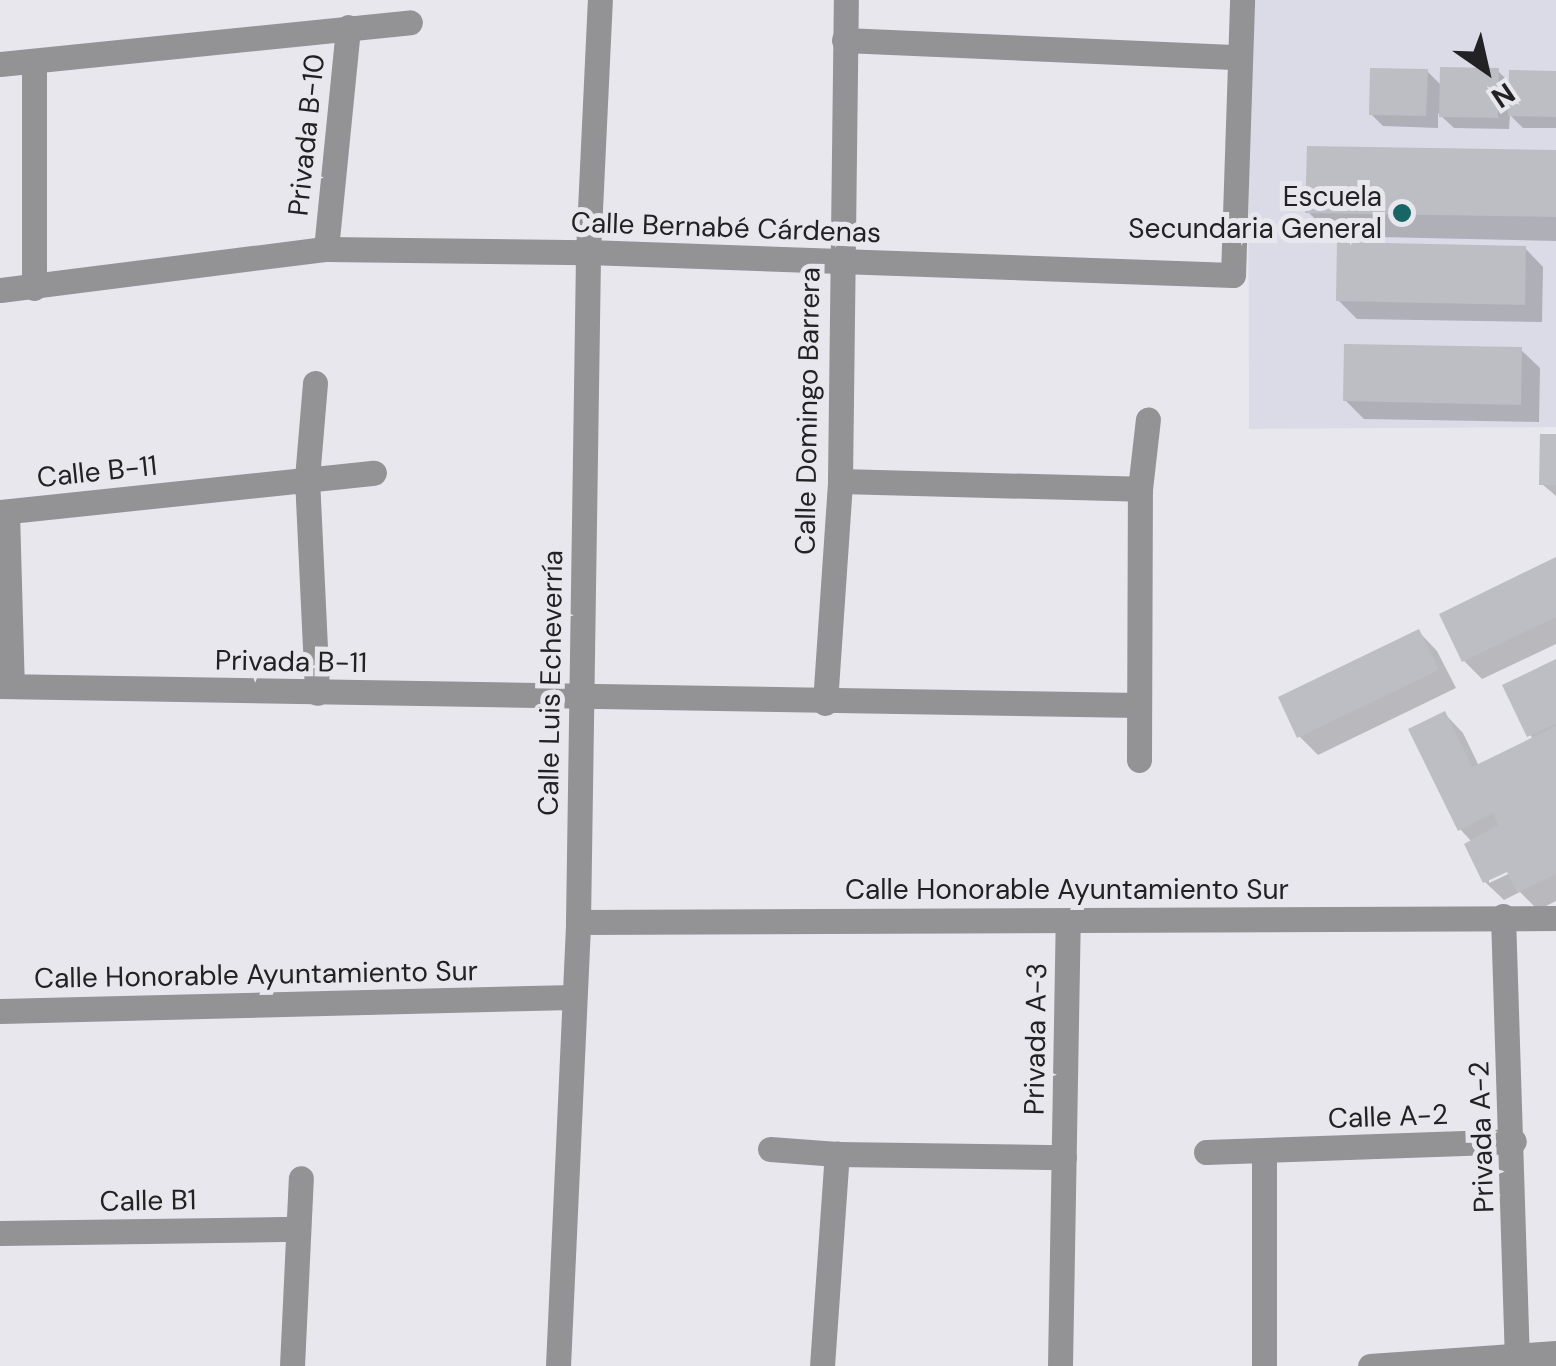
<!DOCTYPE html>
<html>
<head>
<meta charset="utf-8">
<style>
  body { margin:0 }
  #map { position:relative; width:1556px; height:1366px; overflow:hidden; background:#e8e7ed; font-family:"DM Sans",sans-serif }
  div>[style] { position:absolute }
  .built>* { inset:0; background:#dbdbe7 }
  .shadow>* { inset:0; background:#0003 }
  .building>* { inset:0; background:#bcbec3 }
  .minor>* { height:25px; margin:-12.5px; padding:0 12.5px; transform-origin:12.5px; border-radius:12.5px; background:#939294 }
  .tertiary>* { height:25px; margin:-12.5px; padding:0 12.5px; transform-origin:12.5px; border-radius:12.5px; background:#939294 }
  .dots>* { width:28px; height:28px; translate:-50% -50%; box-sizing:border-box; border:5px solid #e8e7ed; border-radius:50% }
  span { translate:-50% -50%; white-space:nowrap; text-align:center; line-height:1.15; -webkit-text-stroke:10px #e8e7ed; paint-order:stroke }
  .street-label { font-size:28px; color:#222123 }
  .poi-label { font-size:28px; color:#222123 }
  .right { translate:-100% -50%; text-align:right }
  .north { position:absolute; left:1436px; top:20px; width:100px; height:100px; -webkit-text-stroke:8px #e8e7ed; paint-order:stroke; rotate:146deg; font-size:28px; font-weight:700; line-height:40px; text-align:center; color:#222123 }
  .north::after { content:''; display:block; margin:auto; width:35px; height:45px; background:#222123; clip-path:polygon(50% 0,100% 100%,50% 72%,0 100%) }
</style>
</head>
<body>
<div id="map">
  <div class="built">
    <div style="clip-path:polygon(1248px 0,1556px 0,1556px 427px,1249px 429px)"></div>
  </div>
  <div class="shadow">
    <div style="clip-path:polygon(1427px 71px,1442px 86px,1498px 71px,1511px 84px,1556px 73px,1556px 128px,1523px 128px,1510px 115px,1509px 129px,1454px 128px,1438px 113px,1438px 128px,1383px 126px,1371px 114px)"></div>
    <div style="clip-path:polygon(1556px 153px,1556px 241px,1333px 236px,1308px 212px)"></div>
    <div style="clip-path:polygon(1525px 248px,1543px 267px,1542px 322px,1357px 319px,1338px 300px)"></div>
    <div style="clip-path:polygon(1521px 350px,1540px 368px,1539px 422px,1364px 419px,1345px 400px)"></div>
    <div style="clip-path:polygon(1556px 437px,1556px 496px,1542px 484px)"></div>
    <div style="clip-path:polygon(1556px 560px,1556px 644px,1482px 679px,1464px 661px)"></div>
    <div style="clip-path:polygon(1419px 632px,1437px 651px,1456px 688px,1318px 755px,1299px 736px)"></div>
    <div style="clip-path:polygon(evenodd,1556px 662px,1556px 901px,1538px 910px,1520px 892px,1504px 900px,1485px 882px,1472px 842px,1460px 829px,1445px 714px,1463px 733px,1479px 766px,1533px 740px,1506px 686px,1556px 662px,1517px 864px,1519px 869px,1489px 883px,1489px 877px,1517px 864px)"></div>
  </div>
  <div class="building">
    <div style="clip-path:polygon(1440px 67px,1499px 68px,1498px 118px,1439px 117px)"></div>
    <div style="clip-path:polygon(1370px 68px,1428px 69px,1426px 116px,1369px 115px)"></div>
    <div style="clip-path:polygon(1509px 70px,1556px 71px,1556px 117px,1508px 116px)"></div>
    <div style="clip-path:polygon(1307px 146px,1556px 150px,1556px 217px,1305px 213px)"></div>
    <div style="clip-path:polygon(1337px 242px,1526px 246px,1525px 305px,1336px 301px)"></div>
    <div style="clip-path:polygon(1344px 344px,1522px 347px,1521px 405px,1343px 401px)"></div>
    <div style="clip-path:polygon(1540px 434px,1556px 434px,1556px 485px,1539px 485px)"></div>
    <div style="clip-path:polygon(1556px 557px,1556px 617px,1462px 662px,1439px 614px)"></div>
    <div style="clip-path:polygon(1419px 629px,1439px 670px,1297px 738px,1278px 697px)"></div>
    <div style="clip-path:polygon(1556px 659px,1556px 724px,1527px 737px,1502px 685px)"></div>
    <div style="clip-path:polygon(1445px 711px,1472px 767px,1556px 726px,1556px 874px,1517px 893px,1507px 872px,1483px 883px,1464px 844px,1498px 825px,1493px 813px,1458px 831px,1408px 729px)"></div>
  </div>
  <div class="minor">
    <div style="left:844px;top:40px;width:395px;rotate:2.5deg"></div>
    <div style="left:0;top:64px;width:412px;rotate:-5.8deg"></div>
    <div style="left:326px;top:249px;width:223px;rotate:-84.3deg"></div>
    <div style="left:34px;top:288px;width:226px;rotate:-90deg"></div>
    <div style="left:0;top:290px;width:329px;rotate:-7.2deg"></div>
    <div style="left:326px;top:249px;width:262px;rotate:0.7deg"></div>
    <div style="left:588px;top:252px;width:645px;rotate:2.04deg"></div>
    <div style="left:1233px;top:275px;width:275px;rotate:-88.1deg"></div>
    <div style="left:315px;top:383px;width:95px;rotate:94.8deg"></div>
    <div style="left:307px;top:478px;width:215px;rotate:87.3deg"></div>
    <div style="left:840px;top:481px;width:300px;rotate:1.5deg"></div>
    <div style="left:0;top:512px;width:376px;rotate:-6deg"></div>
    <div style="left:7px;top:512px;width:174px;rotate:88.4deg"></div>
    <div style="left:0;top:686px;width:1139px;rotate:0.96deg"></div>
    <div style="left:825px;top:703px;width:223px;rotate:-86.1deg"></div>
    <div style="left:840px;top:481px;width:481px;rotate:-89.3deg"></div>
    <div style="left:1139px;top:760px;width:271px;rotate:-89.8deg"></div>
    <div style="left:1140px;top:489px;width:70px;rotate:-83.5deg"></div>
    <div style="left:1503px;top:916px;width:440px;rotate:88.2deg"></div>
    <div style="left:578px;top:922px;width:978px;rotate:-0.23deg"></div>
    <div style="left:0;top:1011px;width:573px;rotate:-1.4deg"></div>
    <div style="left:770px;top:1149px;width:67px;rotate:4.3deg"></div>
    <div style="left:837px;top:1154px;width:227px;rotate:0.8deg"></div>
    <div style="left:1206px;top:1152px;width:308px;rotate:-2deg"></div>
    <div style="left:0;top:1233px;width:298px;rotate:-0.8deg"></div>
    <div style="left:292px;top:1366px;width:188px;rotate:-87.3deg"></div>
    <div style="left:822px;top:1366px;width:213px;rotate:-86deg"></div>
    <div style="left:1060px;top:1366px;width:444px;rotate:-89deg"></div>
    <div style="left:1264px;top:1366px;width:214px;rotate:-90deg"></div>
    <div style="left:1370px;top:1366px;width:186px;rotate:-4deg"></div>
  </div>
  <div class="tertiary">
    <div style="left:558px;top:1366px;width:444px;rotate:-87.4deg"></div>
    <div style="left:578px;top:922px;width:670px;rotate:-89.14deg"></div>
    <div style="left:588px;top:252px;width:252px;rotate:-87.3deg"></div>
  </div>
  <div class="dots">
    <div style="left:1402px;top:213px;background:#176665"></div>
  </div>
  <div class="street-label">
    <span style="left:307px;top:135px;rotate:-84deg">Privada B-10</span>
    <span style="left:726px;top:228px;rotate:2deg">Calle Bernabé Cárdenas</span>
    <span style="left:808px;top:411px;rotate:-89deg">Calle Domingo Barrera</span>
    <span style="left:97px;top:472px;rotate:-6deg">Calle B-11</span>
    <span style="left:291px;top:662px;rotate:1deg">Privada B-11</span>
    <span style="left:551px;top:683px;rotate:-89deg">Calle Luis Echeverría</span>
    <span style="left:1067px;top:890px">Calle Honorable Ayuntamiento Sur</span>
    <span style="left:256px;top:975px;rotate:-1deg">Calle Honorable Ayuntamiento Sur</span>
    <span style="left:1036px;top:1039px;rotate:-89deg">Privada A-3</span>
    <span style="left:1388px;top:1117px;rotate:-2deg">Calle A-2</span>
    <span style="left:1482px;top:1137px;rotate:-92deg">Privada A-2</span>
    <span style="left:148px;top:1201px;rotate:-1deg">Calle B1</span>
  </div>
  <div class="poi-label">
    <span class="right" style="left:1382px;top:213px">Escuela<br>Secundaria General</span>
  </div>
  <div class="north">N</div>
</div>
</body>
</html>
